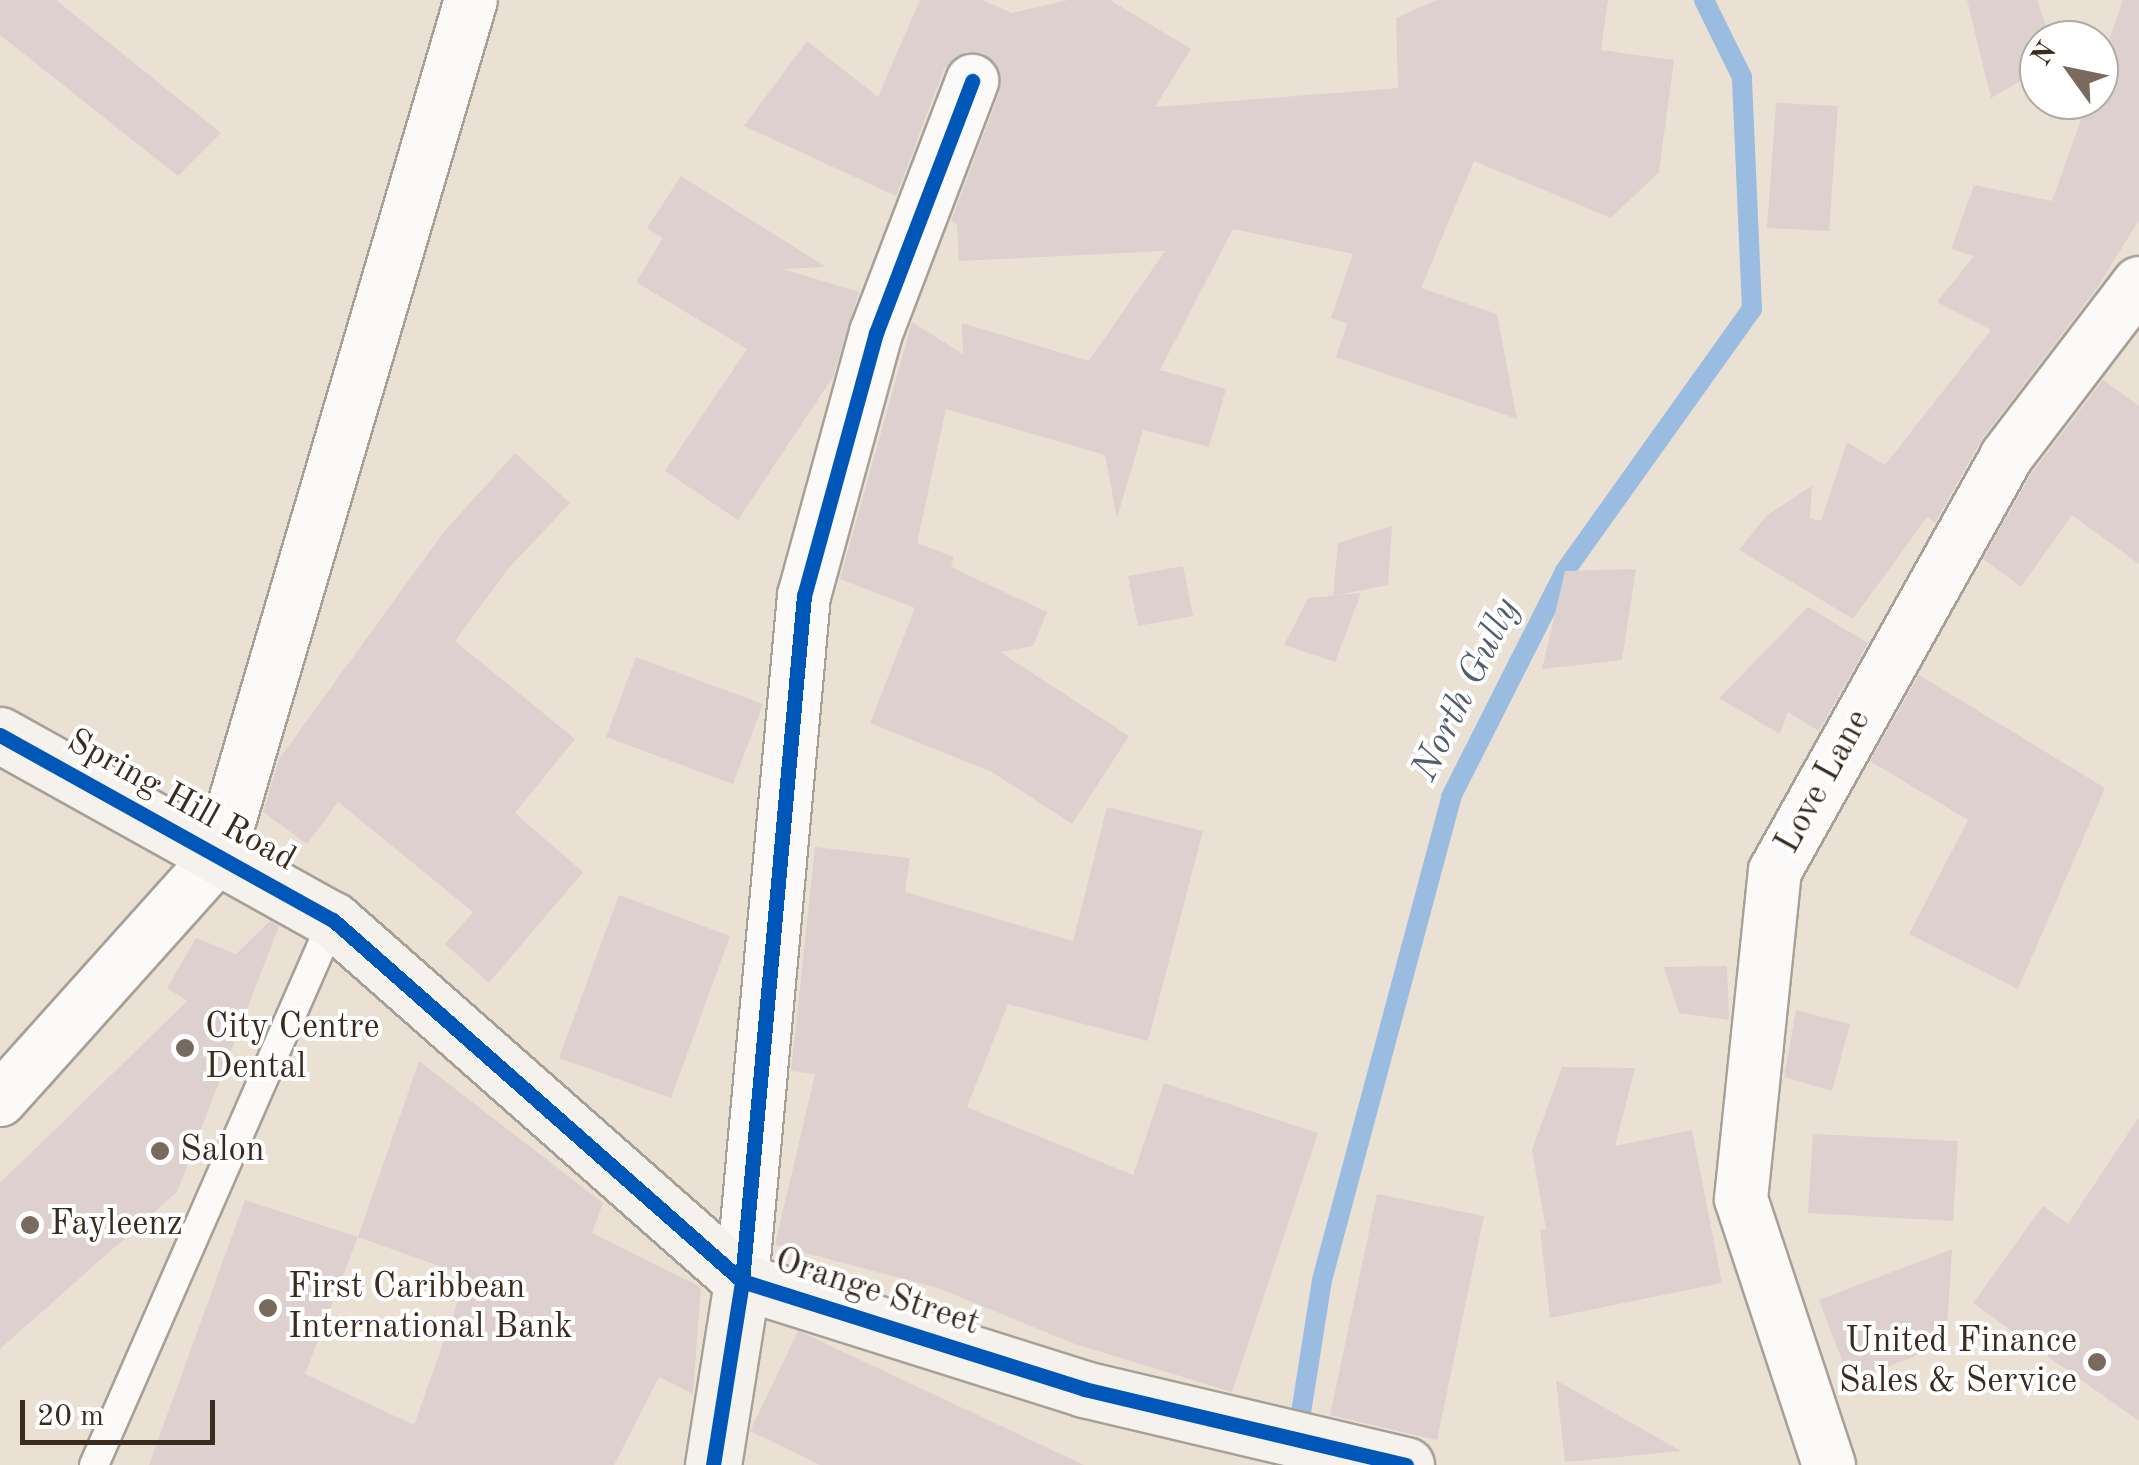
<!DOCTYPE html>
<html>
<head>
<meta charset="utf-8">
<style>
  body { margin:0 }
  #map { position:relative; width:2139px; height:1465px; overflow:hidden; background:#eae1d4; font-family:"Old Standard TT",serif }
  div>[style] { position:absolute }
  .stream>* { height:20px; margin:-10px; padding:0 10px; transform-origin:10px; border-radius:10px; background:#9abce0 }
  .building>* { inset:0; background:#ded0cf }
  .roads { filter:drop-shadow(2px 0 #a7a097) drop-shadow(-2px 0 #a7a097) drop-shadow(0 2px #a7a097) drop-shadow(0 -2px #a7a097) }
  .lane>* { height:28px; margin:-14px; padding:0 14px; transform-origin:14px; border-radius:14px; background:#fcfaf9 }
  .street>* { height:52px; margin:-26px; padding:0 26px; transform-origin:26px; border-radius:26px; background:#fcfaf9 }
  .secondary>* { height:55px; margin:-27.5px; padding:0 27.5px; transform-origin:27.5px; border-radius:27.5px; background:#f5f2ee }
  .cycleway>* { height:15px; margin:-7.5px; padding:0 7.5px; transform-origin:7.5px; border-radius:7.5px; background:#0057b8 }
  .dots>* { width:28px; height:28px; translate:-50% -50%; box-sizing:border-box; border:5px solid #fff; border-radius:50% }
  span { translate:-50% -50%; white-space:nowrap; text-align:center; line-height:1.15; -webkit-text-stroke:8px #fff; paint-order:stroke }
  .street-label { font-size:35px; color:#3b2a1e }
  .poi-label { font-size:35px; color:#3b2a1e }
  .left { translate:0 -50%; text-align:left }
  .right { translate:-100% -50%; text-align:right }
  .water-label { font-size:38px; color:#535e6e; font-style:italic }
  .north { position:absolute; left:2019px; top:20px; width:100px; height:100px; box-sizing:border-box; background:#fff; border:2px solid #b1aaa5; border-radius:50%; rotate:303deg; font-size:28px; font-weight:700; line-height:40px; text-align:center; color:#3b2a1e }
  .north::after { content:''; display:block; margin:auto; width:35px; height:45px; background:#786a5e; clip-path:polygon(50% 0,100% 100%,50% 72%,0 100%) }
  .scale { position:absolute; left:20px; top:1400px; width:195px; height:45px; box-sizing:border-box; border:5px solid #3b2a1e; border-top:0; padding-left:12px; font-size:30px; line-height:35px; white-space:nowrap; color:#3b2a1e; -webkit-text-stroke:8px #fff; paint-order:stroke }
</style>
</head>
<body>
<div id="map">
  <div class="stream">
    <div style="left:1297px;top:1438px;width:160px;rotate:-81deg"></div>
    <div style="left:1322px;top:1280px;width:500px;rotate:-75deg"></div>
    <div style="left:1451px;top:797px;width:253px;rotate:-63.2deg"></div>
    <div style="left:1565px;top:571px;width:322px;rotate:-54.5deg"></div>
    <div style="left:1752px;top:309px;width:232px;rotate:-92.5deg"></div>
    <div style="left:1742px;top:77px;width:86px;rotate:-116.3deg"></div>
  </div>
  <div class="building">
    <div style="clip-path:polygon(0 0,56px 0,221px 133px,178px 176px,0 35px)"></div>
    <div style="clip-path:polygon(920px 0,982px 0,1012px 13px,1068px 0,1110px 0,1191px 49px,1155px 107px,1398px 88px,1396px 18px,1436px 0,1608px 0,1601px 50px,1674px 60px,1659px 172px,1611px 218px,1474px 161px,1421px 288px,1497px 314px,1517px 419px,1336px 357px,1347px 324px,1331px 318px,1353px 254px,1233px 229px,1160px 370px,1226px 389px,1209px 447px,1143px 430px,1117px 518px,1105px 455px,946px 409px,917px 543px,954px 557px,951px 567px,1047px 612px,1033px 646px,1000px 652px,1129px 736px,1072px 824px,992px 772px,870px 723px,915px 608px,840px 579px,912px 322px,963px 354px,962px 323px,1089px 361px,1165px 251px,959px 261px,957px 224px,951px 221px,1000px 91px,996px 63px,982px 53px,966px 52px,944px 69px,896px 196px,744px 126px,807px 41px,878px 97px)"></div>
    <div style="clip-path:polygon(1967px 0,2037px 0,2051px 40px,2039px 40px,2039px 70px,1991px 98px)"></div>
    <div style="clip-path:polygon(2123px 0,2139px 0,2139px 220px,2097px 288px,1982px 439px,1935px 523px,1927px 517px,1853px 619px,1739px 550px,1767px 515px,1812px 486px,1810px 518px,1821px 521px,1847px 442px,1885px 465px,1991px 330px,1937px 302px,1974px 256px,1951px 249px,1974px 185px,2052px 201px,2088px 100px,2099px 100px,2099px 69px)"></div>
    <div style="clip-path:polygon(1776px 103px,1838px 106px,1829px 231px,1767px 228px)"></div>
    <div style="clip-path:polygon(681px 176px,826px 267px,783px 269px,859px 292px,833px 377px,738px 520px,665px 471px,747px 349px,636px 282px,663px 238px,647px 228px)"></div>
    <div style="clip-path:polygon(2103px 380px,2139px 406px,2139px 564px,2072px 515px,2021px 587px,1983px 559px,2031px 474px)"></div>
    <div style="clip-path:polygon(515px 453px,570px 503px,507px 570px,455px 641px,575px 739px,515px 813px,583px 872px,489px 983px,445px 944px,473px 912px,338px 802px,307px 844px,263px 812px,279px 759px,443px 533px)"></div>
    <div style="clip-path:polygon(1392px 526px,1388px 585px,1333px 596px,1338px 543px)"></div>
    <div style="clip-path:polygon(1183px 566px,1193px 616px,1138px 626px,1128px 576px)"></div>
    <div style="clip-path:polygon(1636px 569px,1622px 660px,1542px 669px,1565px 571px)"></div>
    <div style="clip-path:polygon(1361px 593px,1335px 662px,1284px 645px,1308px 598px)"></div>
    <div style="clip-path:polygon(1808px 607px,1868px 643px,1819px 731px,1788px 712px,1780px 734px,1719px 698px)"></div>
    <div style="clip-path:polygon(636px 657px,763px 704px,733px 784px,606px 737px)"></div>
    <div style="clip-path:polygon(1919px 675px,2105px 788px,2018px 989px,1909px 934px,1968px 820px,1870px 761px)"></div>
    <div style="clip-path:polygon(1107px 807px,1203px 831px,1148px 1041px,1008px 1004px,967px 1107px,1133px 1175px,1164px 1083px,1318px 1133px,1232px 1392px,1075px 1344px,938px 1288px,775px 1245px,815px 1074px,791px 1071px,815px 847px,910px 858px,905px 892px,1073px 941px)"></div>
    <div style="clip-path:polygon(619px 895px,730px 936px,671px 1098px,559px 1058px)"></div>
    <div style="clip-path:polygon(270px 921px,279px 926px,177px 1192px,0 1349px,0 1183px,187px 1001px,167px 988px,196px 938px,236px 954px)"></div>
    <div style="clip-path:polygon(1727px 966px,1729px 1020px,1679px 1013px,1664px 967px)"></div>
    <div style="clip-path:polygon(1796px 1010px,1850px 1024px,1832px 1091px,1784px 1077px)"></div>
    <div style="clip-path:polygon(evenodd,419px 1061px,603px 1203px,592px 1233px,701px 1287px,693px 1394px,659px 1377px,614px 1465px,149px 1465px,245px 1200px,358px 1237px,419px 1061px,358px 1237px,467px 1276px,414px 1425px,305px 1374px,358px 1237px)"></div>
    <div style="clip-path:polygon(1562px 1067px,1635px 1068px,1615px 1146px,1692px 1130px,1722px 1283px,1550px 1318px,1540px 1229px,1546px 1230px,1532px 1150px)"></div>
    <div style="clip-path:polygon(2139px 1117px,2139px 1421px,1973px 1303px,2043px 1206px,2068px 1224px)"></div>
    <div style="clip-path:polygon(1813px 1134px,1958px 1141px,1953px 1221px,1808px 1213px)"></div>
    <div style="clip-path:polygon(1377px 1194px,1484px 1216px,1437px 1440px,1330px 1415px)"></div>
    <div style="clip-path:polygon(1952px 1249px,1946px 1344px,1850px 1381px,1819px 1300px)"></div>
    <div style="clip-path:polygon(798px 1331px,805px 1334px,1084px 1465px,820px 1465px,750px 1431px)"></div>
    <div style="clip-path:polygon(1556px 1380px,1681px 1451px,1565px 1462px)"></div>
  </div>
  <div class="roads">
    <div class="lane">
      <div style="left:94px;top:1465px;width:595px;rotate:-66.32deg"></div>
    </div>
    <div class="street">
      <div style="left:0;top:1100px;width:328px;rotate:-48.1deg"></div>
      <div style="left:219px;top:856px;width:892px;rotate:-73.6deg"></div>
      <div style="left:742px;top:1281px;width:688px;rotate:-84.83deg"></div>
      <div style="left:804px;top:596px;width:273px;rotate:-74.7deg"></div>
      <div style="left:876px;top:333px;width:270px;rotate:-69.1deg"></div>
      <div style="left:1829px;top:1465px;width:280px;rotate:-108.3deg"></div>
      <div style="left:1741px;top:1199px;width:330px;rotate:-84.1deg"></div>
      <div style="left:1775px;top:871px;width:474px;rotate:-60.8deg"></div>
      <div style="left:2006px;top:457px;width:219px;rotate:-52.6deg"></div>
    </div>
    <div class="secondary">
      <div style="left:0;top:735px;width:381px;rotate:29.1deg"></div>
      <div style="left:333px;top:920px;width:546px;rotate:41.43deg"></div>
      <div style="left:742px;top:1281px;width:359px;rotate:17.5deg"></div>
      <div style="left:1084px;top:1389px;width:331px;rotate:13.3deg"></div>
      <div style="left:713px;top:1465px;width:186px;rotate:-81deg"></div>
    </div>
  </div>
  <div class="cycleway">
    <div style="left:0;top:735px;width:381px;rotate:29.1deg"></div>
    <div style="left:333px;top:920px;width:546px;rotate:41.43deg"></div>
    <div style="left:742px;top:1281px;width:359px;rotate:17.5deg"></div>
    <div style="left:1084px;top:1389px;width:331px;rotate:13.3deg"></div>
    <div style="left:713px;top:1465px;width:186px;rotate:-81deg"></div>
    <div style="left:742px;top:1281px;width:688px;rotate:-84.83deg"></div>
    <div style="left:804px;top:596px;width:273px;rotate:-74.7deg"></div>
    <div style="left:876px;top:333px;width:270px;rotate:-69.1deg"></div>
  </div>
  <div class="dots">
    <div style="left:185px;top:1048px;background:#786a5e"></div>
    <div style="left:160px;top:1151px;background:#786a5e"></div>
    <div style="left:30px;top:1225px;background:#786a5e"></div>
    <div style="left:268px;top:1308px;background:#786a5e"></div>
    <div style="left:2097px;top:1362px;background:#786a5e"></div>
  </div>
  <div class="street-label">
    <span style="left:1824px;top:782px;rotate:-61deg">Love Lane</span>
    <span style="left:181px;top:801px;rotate:29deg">Spring Hill Road</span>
    <span style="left:877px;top:1293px;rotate:18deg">Orange Street</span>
  </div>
  <div class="poi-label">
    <span class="left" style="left:205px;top:1048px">City Centre<br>Dental</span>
    <span class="left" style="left:180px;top:1151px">Salon</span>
    <span class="left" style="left:50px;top:1225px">Fayleenz</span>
    <span class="left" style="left:288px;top:1308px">First Caribbean<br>International Bank</span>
    <span class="right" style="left:2077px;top:1362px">United Finance<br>Sales &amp; Service</span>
  </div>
  <div class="water-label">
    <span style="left:1467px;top:690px;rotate:-64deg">North Gully</span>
  </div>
  <div class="north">N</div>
  <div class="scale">20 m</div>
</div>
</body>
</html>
